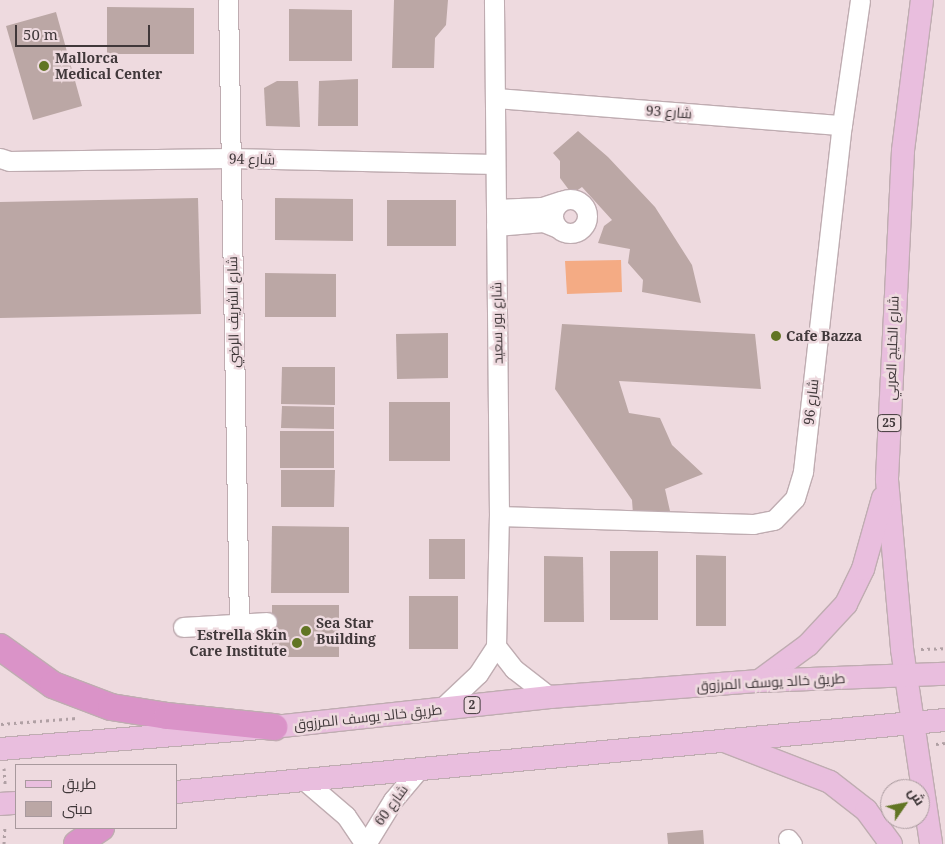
<!DOCTYPE html>
<html>
<head>
<meta charset="utf-8">
<style>
  body { margin:0 }
  #map { position:relative; width:945px; height:844px; overflow:hidden; background:#eedadf; font-family:"Noto Serif",Cairo,serif }
  div>[style] { position:absolute }
  .green>* { inset:0; background:#f4ab84 }
  .building>* { inset:0; background:#bba7a5 }
  .path>* { height:3px; margin-top:-1.5px; transform-origin:0; background:repeating-linear-gradient(90deg,#b0a0a4 0 2.5px,transparent 0 6.5px) }
  .roads { filter:drop-shadow(1px 0 #bfacb1) drop-shadow(-1px 0 #bfacb1) drop-shadow(0 1px #bfacb1) drop-shadow(0 -1px #bfacb1) }
  .minor>* { height:19px; margin:-9.5px; padding:0 9.5px; transform-origin:9.5px; border-radius:9.5px; background:#fff }
  .minor>.ring { margin:-9.5px; padding:0; box-sizing:content-box; background:none; border:19px solid #fff; border-radius:50% }
  .major>* { height:22px; margin:-11px; padding:0 11px; transform-origin:11px; border-radius:11px; background:#e9bede }
  .highway>* { height:26px; margin:-13px; padding:0 13px; transform-origin:13px; border-radius:13px; background:#da93c8 }
  .dots>* { width:14px; height:14px; translate:-50% -50%; box-sizing:border-box; border:2px solid #eedadf; border-radius:50% }
  span { translate:-50% -50%; white-space:nowrap; text-align:center; line-height:1.15; -webkit-text-stroke:5px #eedadf; paint-order:stroke }
  .shield-label span { padding:1px 4px; background:#eedadf; border:1px solid; border-radius:4px; -webkit-text-stroke-width:0 }
  .shield-label { font-size:12px; color:#40383a; font-weight:700 }
  .poi-label { font-size:14px; color:#40383a; font-weight:700 }
  .left { translate:0 -50%; text-align:left }
  .right { translate:-100% -50%; text-align:right }
  .street-label { font-size:14px; color:#40383a }
  .legend { position:absolute; left:15px; top:764px; width:162px; height:65px; box-sizing:border-box; background:#eedadf; border:1px solid #a8999d; margin:0; padding:6px 9px; list-style:none; font-size:15px; color:#40383a }
  .legend li { display:flex; align-items:center; gap:10px; height:25px }
  .legend b { width:25px; border:1px solid #a8999d }
  .north { position:absolute; left:880px; top:779px; width:50px; height:50px; box-sizing:border-box; background:#eedadf; border:1px solid #a8999d; border-radius:50%; rotate:57deg; font-size:14px; font-weight:700; line-height:20px; text-align:center; color:#40383a }
  .north::after { content:''; display:block; margin:auto; width:18px; height:22px; background:#627524; clip-path:polygon(50% 0,100% 100%,50% 72%,0 100%) }
  .scale { position:absolute; left:15px; top:25px; width:135px; height:22px; box-sizing:border-box; border:2px solid #40383a; border-top:0; padding-left:6px; font-size:15px; line-height:18px; white-space:nowrap; color:#40383a; -webkit-text-stroke:4px #eedadf; paint-order:stroke }
</style>
</head>
<body>
<div id="map">
  <div class="green">
    <div style="clip-path:polygon(621px 260px,622px 292px,567px 294px,565px 261px)"></div>
  </div>
  <div class="building">
    <div style="clip-path:polygon(394px 0,448px 0,446px 25px,435px 38px,434px 68px,392px 68px)"></div>
    <div style="clip-path:polygon(107px 7px,194px 8px,194px 54px,107px 54px)"></div>
    <div style="clip-path:polygon(289px 9px,352px 10px,352px 61px,289px 61px)"></div>
    <div style="clip-path:polygon(56px 12px,82px 106px,33px 120px,6px 26px)"></div>
    <div style="clip-path:polygon(358px 79px,358px 126px,318px 126px,319px 81px)"></div>
    <div style="clip-path:polygon(277px 81px,298px 81px,300px 127px,266px 126px,264px 88px)"></div>
    <div style="clip-path:polygon(578px 131px,608px 157px,655px 207px,692px 265px,701px 303px,642px 292px,643px 280px,628px 263px,630px 249px,598px 243px,604px 226px,612px 220px,582px 187px,572px 194px,560px 178px,560px 161px,553px 153px)"></div>
    <div style="clip-path:polygon(198px 198px,201px 314px,0 318px,0 202px)"></div>
    <div style="clip-path:polygon(275px 198px,353px 199px,353px 241px,275px 240px)"></div>
    <div style="clip-path:polygon(387px 200px,456px 200px,456px 246px,387px 246px)"></div>
    <div style="clip-path:polygon(265px 273px,336px 274px,336px 317px,265px 317px)"></div>
    <div style="clip-path:polygon(562px 324px,755px 334px,761px 389px,619px 381px,629px 413px,660px 418px,672px 445px,703px 474px,665px 489px,670px 511px,633px 514px,632px 500px,555px 389px)"></div>
    <div style="clip-path:polygon(448px 333px,448px 378px,397px 379px,396px 334px)"></div>
    <div style="clip-path:polygon(282px 367px,335px 367px,335px 405px,281px 404px)"></div>
    <div style="clip-path:polygon(389px 402px,450px 402px,450px 461px,389px 461px)"></div>
    <div style="clip-path:polygon(282px 406px,334px 407px,334px 429px,281px 428px)"></div>
    <div style="clip-path:polygon(280px 431px,334px 431px,334px 468px,280px 468px)"></div>
    <div style="clip-path:polygon(281px 470px,335px 470px,334px 507px,281px 507px)"></div>
    <div style="clip-path:polygon(272px 526px,349px 527px,349px 593px,271px 593px)"></div>
    <div style="clip-path:polygon(429px 539px,465px 539px,465px 579px,429px 579px)"></div>
    <div style="clip-path:polygon(610px 551px,658px 551px,658px 620px,610px 620px)"></div>
    <div style="clip-path:polygon(696px 555px,726px 556px,726px 626px,696px 626px)"></div>
    <div style="clip-path:polygon(544px 556px,583px 557px,584px 622px,544px 622px)"></div>
    <div style="clip-path:polygon(409px 596px,458px 596px,458px 649px,409px 649px)"></div>
    <div style="clip-path:polygon(272px 605px,339px 605px,339px 657px,272px 657px)"></div>
    <div style="clip-path:polygon(703px 830px,704px 844px,668px 844px,667px 833px)"></div>
  </div>
  <div class="path">
    <div style="left:921px;top:649px;width:24px;rotate:-2deg"></div>
    <div style="left:1px;top:724px;width:76px;rotate:-4.5deg"></div>
    <div style="left:936px;top:744px;width:9px;rotate:-6deg"></div>
    <div style="left:4px;top:768px;width:16px;rotate:86deg"></div>
    <div style="left:4px;top:844px;width:19px;rotate:-87deg"></div>
  </div>
  <div class="roads">
    <div class="minor">
      <div style="left:228px;top:0;width:624px;rotate:88.99deg"></div>
      <div style="left:496px;top:98px;width:347px;rotate:4.5deg"></div>
      <div style="left:0;top:158px;width:9px;rotate:18deg"></div>
      <div style="left:9px;top:161px;width:221px;rotate:-0.8deg"></div>
      <div style="left:230px;top:158px;width:265px;rotate:1.3deg"></div>
      <div class="ring" style="left:553px;top:199px;width:15px;height:15px"></div>
      <div style="left:496px;top:209px;width:46px;rotate:-2.5deg"></div>
      <div style="left:542px;top:207px;width:20px;rotate:-18deg"></div>
      <div style="left:496px;top:226px;width:47px;rotate:-4.9deg"></div>
      <div style="left:543px;top:222px;width:16px;rotate:22deg"></div>
      <div style="left:499px;top:516px;width:254px;rotate:1.8deg"></div>
      <div style="left:753px;top:524px;width:21px;rotate:-11deg"></div>
      <div style="left:774px;top:520px;width:30px;rotate:-46deg"></div>
      <div style="left:795px;top:498px;width:28px;rotate:-73deg"></div>
      <div style="left:803px;top:471px;width:348px;rotate:-83.6deg"></div>
      <div style="left:842px;top:125px;width:126px;rotate:-81.8deg"></div>
      <div style="left:183px;top:627px;width:84px;rotate:-3.4deg"></div>
      <div style="left:496px;top:646px;width:29px;rotate:52deg"></div>
      <div style="left:514px;top:669px;width:46px;rotate:37.9deg"></div>
      <div style="left:441px;top:709px;width:51px;rotate:-43.4deg"></div>
      <div style="left:478px;top:674px;width:33px;rotate:-57deg"></div>
      <div style="left:496px;top:646px;width:130px;rotate:-88.7deg"></div>
      <div style="left:499px;top:516px;width:516px;rotate:-90.56deg"></div>
      <div style="left:304px;top:780px;width:55px;rotate:40.6deg"></div>
      <div style="left:346px;top:816px;width:34px;rotate:56deg"></div>
      <div style="left:788px;top:839px;width:6px;rotate:51deg"></div>
      <div style="left:366px;top:844px;width:52px;rotate:-58.5deg"></div>
      <div style="left:393px;top:800px;width:40px;rotate:-50deg"></div>
    </div>
    <div class="major">
      <div style="left:922px;top:0;width:152px;rotate:97.2deg"></div>
      <div style="left:903px;top:151px;width:329px;rotate:92.8deg"></div>
      <div style="left:887px;top:480px;width:170px;rotate:84.9deg"></div>
      <div style="left:902px;top:649px;width:197px;rotate:81.5deg"></div>
      <div style="left:759px;top:681px;width:61px;rotate:-36.3deg"></div>
      <div style="left:808px;top:645px;width:56px;rotate:-47.2deg"></div>
      <div style="left:846px;top:604px;width:39px;rotate:-64deg"></div>
      <div style="left:863px;top:569px;width:74px;rotate:-74.3deg"></div>
      <div style="left:727px;top:742px;width:110px;rotate:21.2deg"></div>
      <div style="left:830px;top:782px;width:46px;rotate:37.9deg"></div>
      <div style="left:866px;top:810px;width:42px;rotate:53.7deg"></div>
      <div style="left:0;top:749px;width:275px;rotate:-4.6deg"></div>
      <div style="left:274px;top:727px;width:278px;rotate:-6.2deg"></div>
      <div style="left:550px;top:697px;width:210px;rotate:-4.4deg"></div>
      <div style="left:759px;top:681px;width:186px;rotate:-2.2deg"></div>
      <div style="left:176px;top:792px;width:772px;rotate:-5.35deg"></div>
      <div style="left:0;top:804px;width:16px;rotate:-4deg"></div>
    </div>
    <div class="highway">
      <div style="left:0;top:647px;width:65px;rotate:35.6deg"></div>
      <div style="left:53px;top:685px;width:62px;rotate:20.8deg"></div>
      <div style="left:111px;top:707px;width:57px;rotate:9.1deg"></div>
      <div style="left:167px;top:716px;width:108px;rotate:5.9deg"></div>
      <div style="left:77px;top:844px;width:29px;rotate:-34deg"></div>
    </div>
  </div>
  <div class="dots">
    <div style="left:44px;top:66px;background:#627524"></div>
    <div style="left:776px;top:336px;background:#627524"></div>
    <div style="left:306px;top:631px;background:#627524"></div>
    <div style="left:297px;top:643px;background:#627524"></div>
  </div>
  <div class="shield-label">
    <span style="left:889px;top:423px">25</span>
    <span style="left:472px;top:705px">2</span>
  </div>
  <div class="poi-label">
    <span class="left" style="left:55px;top:66px">Mallorca<br>Medical Center</span>
    <span class="left" style="left:786px;top:336px">Cafe Bazza</span>
    <span class="left" style="left:316px;top:631px">Sea Star<br>Building</span>
    <span class="right" style="left:287px;top:643px">Estrella Skin<br>Care Institute</span>
  </div>
  <div class="street-label">
    <span style="left:669px;top:112px;rotate:4deg">شارع 93</span>
    <span style="left:252px;top:159px;rotate:1deg">شارع 94</span>
    <span style="left:233px;top:312px;rotate:-91deg">شارع الشريف الرضي</span>
    <span style="left:497px;top:323px;rotate:-91deg">شارع بور سعيد</span>
    <span style="left:892px;top:348px;rotate:-88deg">شارع الخليج العربي</span>
    <span style="left:811px;top:402px;rotate:-84deg">شارع 96</span>
    <span style="left:771px;top:682px;rotate:-3deg">طريق خالد يوسف المرزوق</span>
    <span style="left:368px;top:717px;rotate:-6deg">طريق خالد يوسف المرزوق</span>
    <span style="left:391px;top:805px;rotate:-54deg">شارع 60</span>
  </div>
  <ul class="legend">
  <li><b style="height:6px;background:#e9bede"></b>طريق</li>
  <li><b style="height:14px;background:#bba7a5"></b>مبنى</li>
  </ul>
  <div class="north">ش</div>
  <div class="scale">50 m</div>
</div>
</body>
</html>
